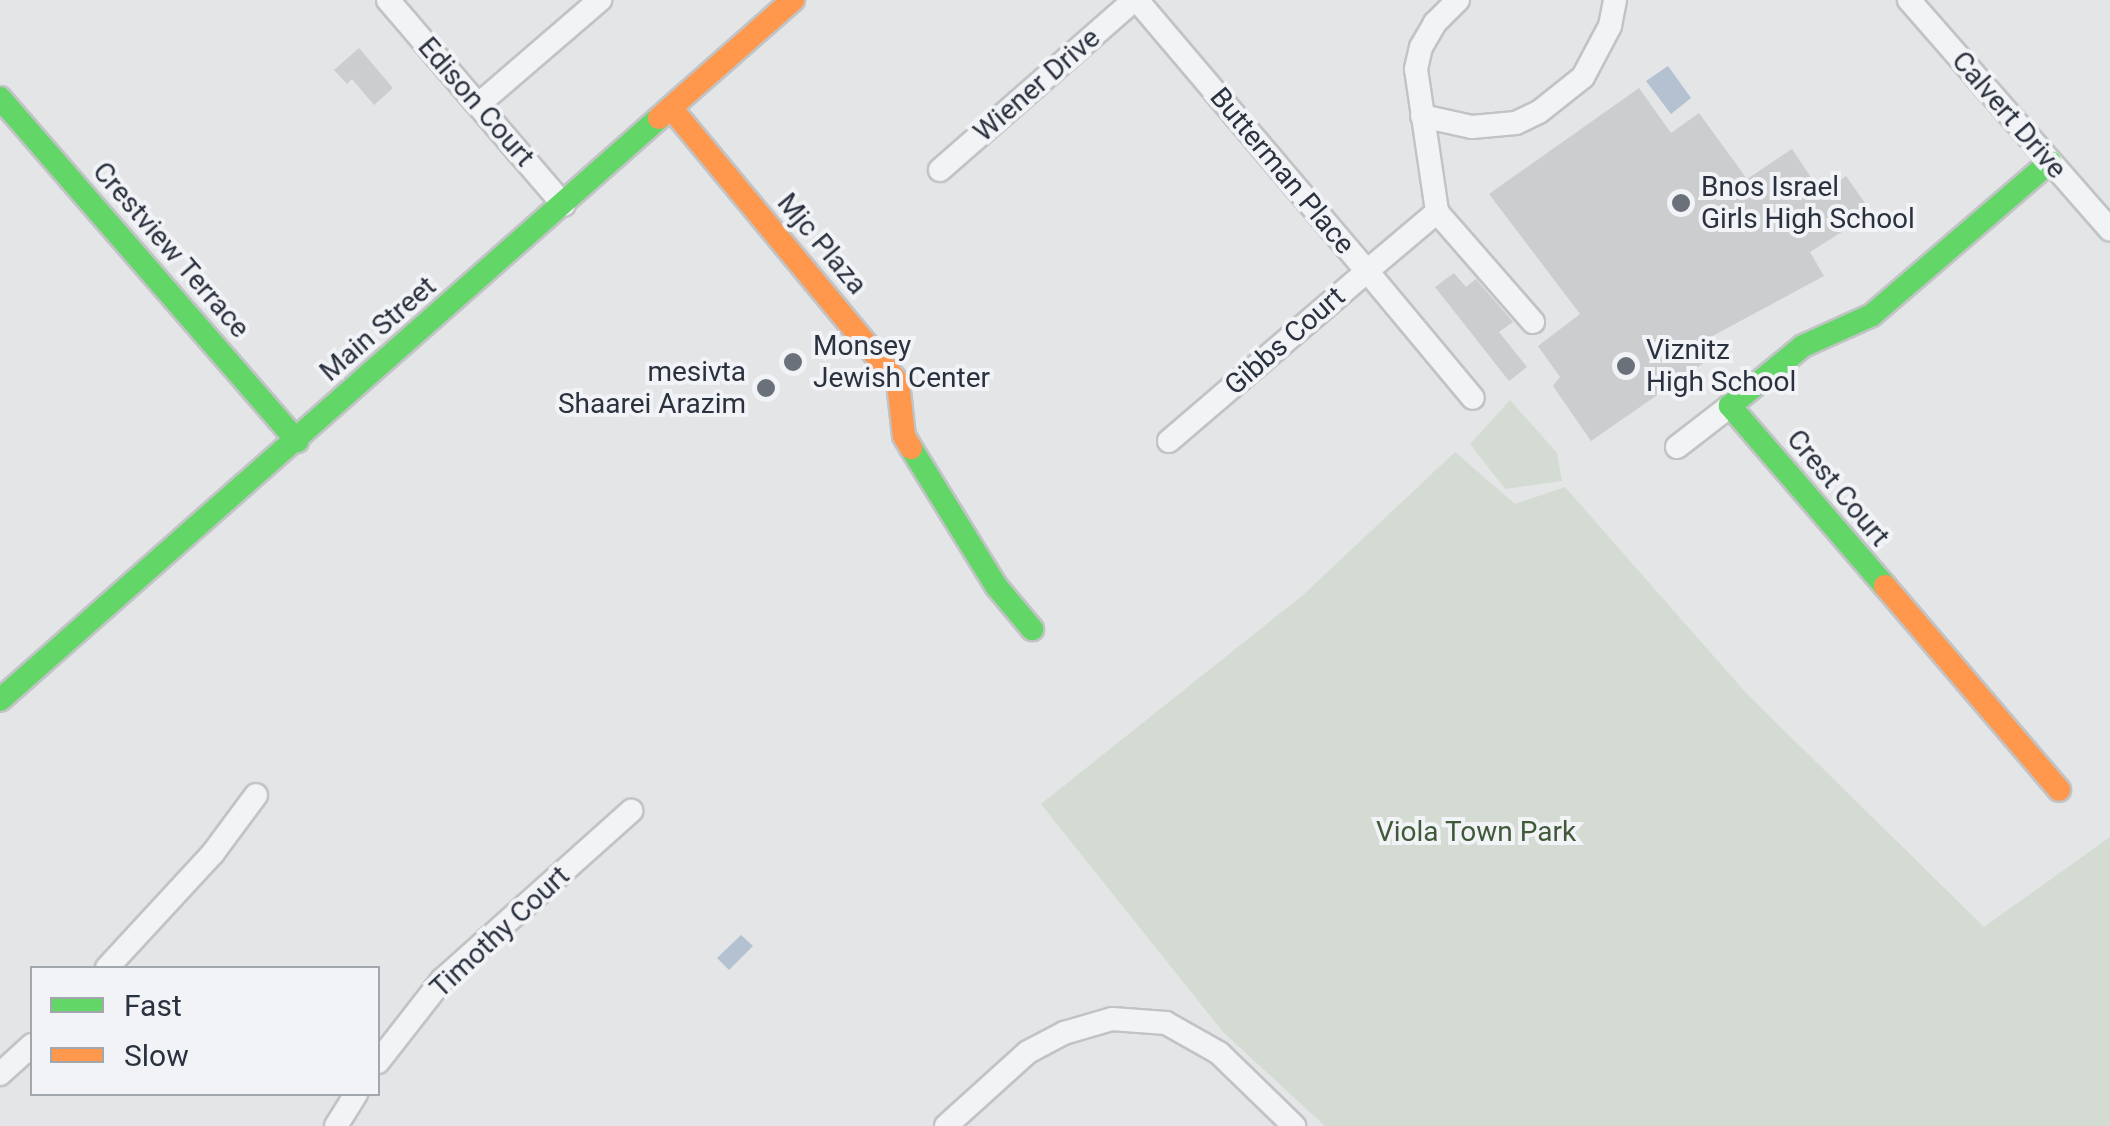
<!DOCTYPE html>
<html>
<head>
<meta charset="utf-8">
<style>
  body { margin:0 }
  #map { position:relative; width:2110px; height:1126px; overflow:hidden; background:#e3e5e7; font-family:Roboto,sans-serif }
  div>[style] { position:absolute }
  .green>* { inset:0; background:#d4dbd3 }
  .water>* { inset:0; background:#b3c1d0 }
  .building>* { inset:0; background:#cbcdcf }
  .roads { filter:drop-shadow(2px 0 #c1c3c5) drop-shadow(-2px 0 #c1c3c5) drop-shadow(0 2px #c1c3c5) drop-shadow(0 -2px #c1c3c5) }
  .street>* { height:22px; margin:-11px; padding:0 11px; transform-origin:11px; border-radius:11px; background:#f2f3f4 }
  .fast>* { height:22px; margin:-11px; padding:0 11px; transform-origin:11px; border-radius:11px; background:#63d668 }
  .slow>* { height:22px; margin:-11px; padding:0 11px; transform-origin:11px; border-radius:11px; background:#ff974d }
  .dots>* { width:28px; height:28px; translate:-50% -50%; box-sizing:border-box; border:5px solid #f1f3f6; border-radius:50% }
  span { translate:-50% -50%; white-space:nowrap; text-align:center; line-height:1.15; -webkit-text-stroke:8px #f1f3f6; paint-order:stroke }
  .street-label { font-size:28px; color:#2b323f }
  .poi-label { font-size:28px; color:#2b323f }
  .left { translate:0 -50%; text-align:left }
  .right { translate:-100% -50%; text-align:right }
  .park-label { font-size:28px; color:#3f5939 }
  .legend { position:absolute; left:30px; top:966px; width:350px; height:130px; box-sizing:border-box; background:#f1f3f6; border:2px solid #a2a6ad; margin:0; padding:12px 18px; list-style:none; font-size:30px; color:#2b323f }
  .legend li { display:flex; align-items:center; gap:20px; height:50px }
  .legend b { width:50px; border:2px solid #a2a6ad }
</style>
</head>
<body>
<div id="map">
  <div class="green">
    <div style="clip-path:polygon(1510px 400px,1557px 453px,1562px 481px,1505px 489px,1470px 444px)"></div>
    <div style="clip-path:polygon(1455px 452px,1515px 504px,1565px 487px,1746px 693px,1984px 927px,2110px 837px,2110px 1126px,1325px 1126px,1223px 1032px,1041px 804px,1303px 595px)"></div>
  </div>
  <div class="water">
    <div style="clip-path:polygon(1668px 66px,1691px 98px,1671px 114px,1646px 81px)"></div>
    <div style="clip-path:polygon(741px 935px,753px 946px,729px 970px,717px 958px)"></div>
  </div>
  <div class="building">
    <div style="clip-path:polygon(359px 48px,393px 88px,374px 105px,352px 79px,347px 84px,334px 70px)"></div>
    <div style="clip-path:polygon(1639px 88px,1671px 133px,1699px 113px,1747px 179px,1792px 149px,1822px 194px,1846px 176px,1872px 213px,1810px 252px,1824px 276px,1705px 340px,1715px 355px,1591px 441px,1553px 386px,1560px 377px,1538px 346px,1580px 314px,1489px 194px)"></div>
    <div style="clip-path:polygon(1454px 273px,1466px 287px,1476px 279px,1513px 322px,1499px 332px,1527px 367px,1509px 381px,1435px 287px)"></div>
  </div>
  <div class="roads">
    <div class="street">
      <div style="left:388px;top:0;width:270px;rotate:49.4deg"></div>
      <div style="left:1137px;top:0;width:355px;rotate:49.7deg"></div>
      <div style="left:1367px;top:271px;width:92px;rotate:-40.1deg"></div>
      <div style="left:1458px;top:0;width:33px;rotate:135deg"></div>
      <div style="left:1435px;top:23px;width:28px;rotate:120deg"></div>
      <div style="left:1421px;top:47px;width:23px;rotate:103deg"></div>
      <div style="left:1416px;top:69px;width:145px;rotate:81.6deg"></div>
      <div style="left:1437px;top:212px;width:146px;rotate:48.9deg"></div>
      <div style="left:1909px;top:0;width:305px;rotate:48.8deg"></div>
      <div style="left:479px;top:104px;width:160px;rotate:-40.7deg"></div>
      <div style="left:1422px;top:116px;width:51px;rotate:12.4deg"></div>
      <div style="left:1472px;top:127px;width:44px;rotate:-5.2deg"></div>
      <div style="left:1516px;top:123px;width:25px;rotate:-26deg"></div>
      <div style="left:1539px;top:112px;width:56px;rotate:-38.5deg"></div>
      <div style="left:1583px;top:77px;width:58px;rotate:-62.1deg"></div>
      <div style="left:1610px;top:26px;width:26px;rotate:-79deg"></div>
      <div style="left:940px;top:170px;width:258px;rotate:-41.2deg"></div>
      <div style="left:1169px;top:441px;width:261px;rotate:-40.6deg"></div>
      <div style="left:1367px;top:271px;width:165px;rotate:50.2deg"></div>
      <div style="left:1677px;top:447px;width:67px;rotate:-37.7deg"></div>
      <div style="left:107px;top:968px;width:156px;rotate:-47.3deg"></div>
      <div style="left:213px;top:853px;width:72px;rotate:-53.4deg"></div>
      <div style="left:378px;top:1062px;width:104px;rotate:-52deg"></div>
      <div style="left:442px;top:980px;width:254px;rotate:-41.8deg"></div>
      <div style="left:0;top:1074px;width:43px;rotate:-42.2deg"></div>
      <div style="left:336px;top:1126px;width:38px;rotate:-58deg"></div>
      <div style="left:946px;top:1126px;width:110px;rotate:-42.1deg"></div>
      <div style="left:1028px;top:1052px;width:41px;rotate:-27.8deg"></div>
      <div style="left:1064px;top:1033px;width:50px;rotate:-16.3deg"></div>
      <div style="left:1112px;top:1019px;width:54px;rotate:4.2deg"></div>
      <div style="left:1166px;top:1023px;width:61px;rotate:29.5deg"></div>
      <div style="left:1219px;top:1053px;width:105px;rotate:44.2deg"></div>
    </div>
    <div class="fast">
      <div style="left:0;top:98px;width:454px;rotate:49.1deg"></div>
      <div style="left:911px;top:448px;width:163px;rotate:58.3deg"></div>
      <div style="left:997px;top:587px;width:55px;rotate:50.2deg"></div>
      <div style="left:1885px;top:586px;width:238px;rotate:-130.7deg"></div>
      <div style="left:1730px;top:406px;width:94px;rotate:-39.4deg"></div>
      <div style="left:1803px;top:346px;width:76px;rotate:-24.2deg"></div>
      <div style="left:1872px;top:315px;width:235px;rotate:-40.7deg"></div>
      <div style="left:0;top:700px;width:879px;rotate:-41.45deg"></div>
    </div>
    <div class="slow">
      <div style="left:671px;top:108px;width:356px;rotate:50.4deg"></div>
      <div style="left:898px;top:382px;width:54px;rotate:83.7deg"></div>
      <div style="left:904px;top:436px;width:14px;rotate:60deg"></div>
      <div style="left:659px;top:118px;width:179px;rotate:-41.4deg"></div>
      <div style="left:1885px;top:586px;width:268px;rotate:49.5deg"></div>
    </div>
  </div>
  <div class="dots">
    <div style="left:1681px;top:203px;background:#6b717a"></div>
    <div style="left:793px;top:362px;background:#6b717a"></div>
    <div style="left:1626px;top:366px;background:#6b717a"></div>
    <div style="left:766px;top:388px;background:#6b717a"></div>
  </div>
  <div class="street-label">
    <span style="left:1037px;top:85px;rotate:-41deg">Wiener Drive</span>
    <span style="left:476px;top:102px;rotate:49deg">Edison Court</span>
    <span style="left:2009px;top:115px;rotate:49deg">Calvert Drive</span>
    <span style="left:1282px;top:171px;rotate:50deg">Butterman Place</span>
    <span style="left:822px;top:244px;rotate:50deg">Mjc Plaza</span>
    <span style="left:171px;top:250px;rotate:49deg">Crestview Terrace</span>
    <span style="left:378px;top:329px;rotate:-41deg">Main Street</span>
    <span style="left:1285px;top:341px;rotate:-41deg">Gibbs Court</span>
    <span style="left:1838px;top:488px;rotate:50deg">Crest Court</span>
    <span style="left:500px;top:932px;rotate:-43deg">Timothy Court</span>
  </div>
  <div class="poi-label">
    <span class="left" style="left:1701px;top:203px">Bnos Israel<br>Girls High School</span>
    <span class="left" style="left:813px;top:362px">Monsey<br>Jewish Center</span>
    <span class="left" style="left:1646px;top:366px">Viznitz<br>High School</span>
    <span class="right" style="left:746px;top:388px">mesivta<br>Shaarei Arazim</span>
  </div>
  <div class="park-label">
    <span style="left:1476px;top:832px">Viola Town Park</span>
  </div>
  <ul class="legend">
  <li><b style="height:12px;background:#63d668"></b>Fast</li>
  <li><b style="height:12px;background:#ff974d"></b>Slow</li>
  </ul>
</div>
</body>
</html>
